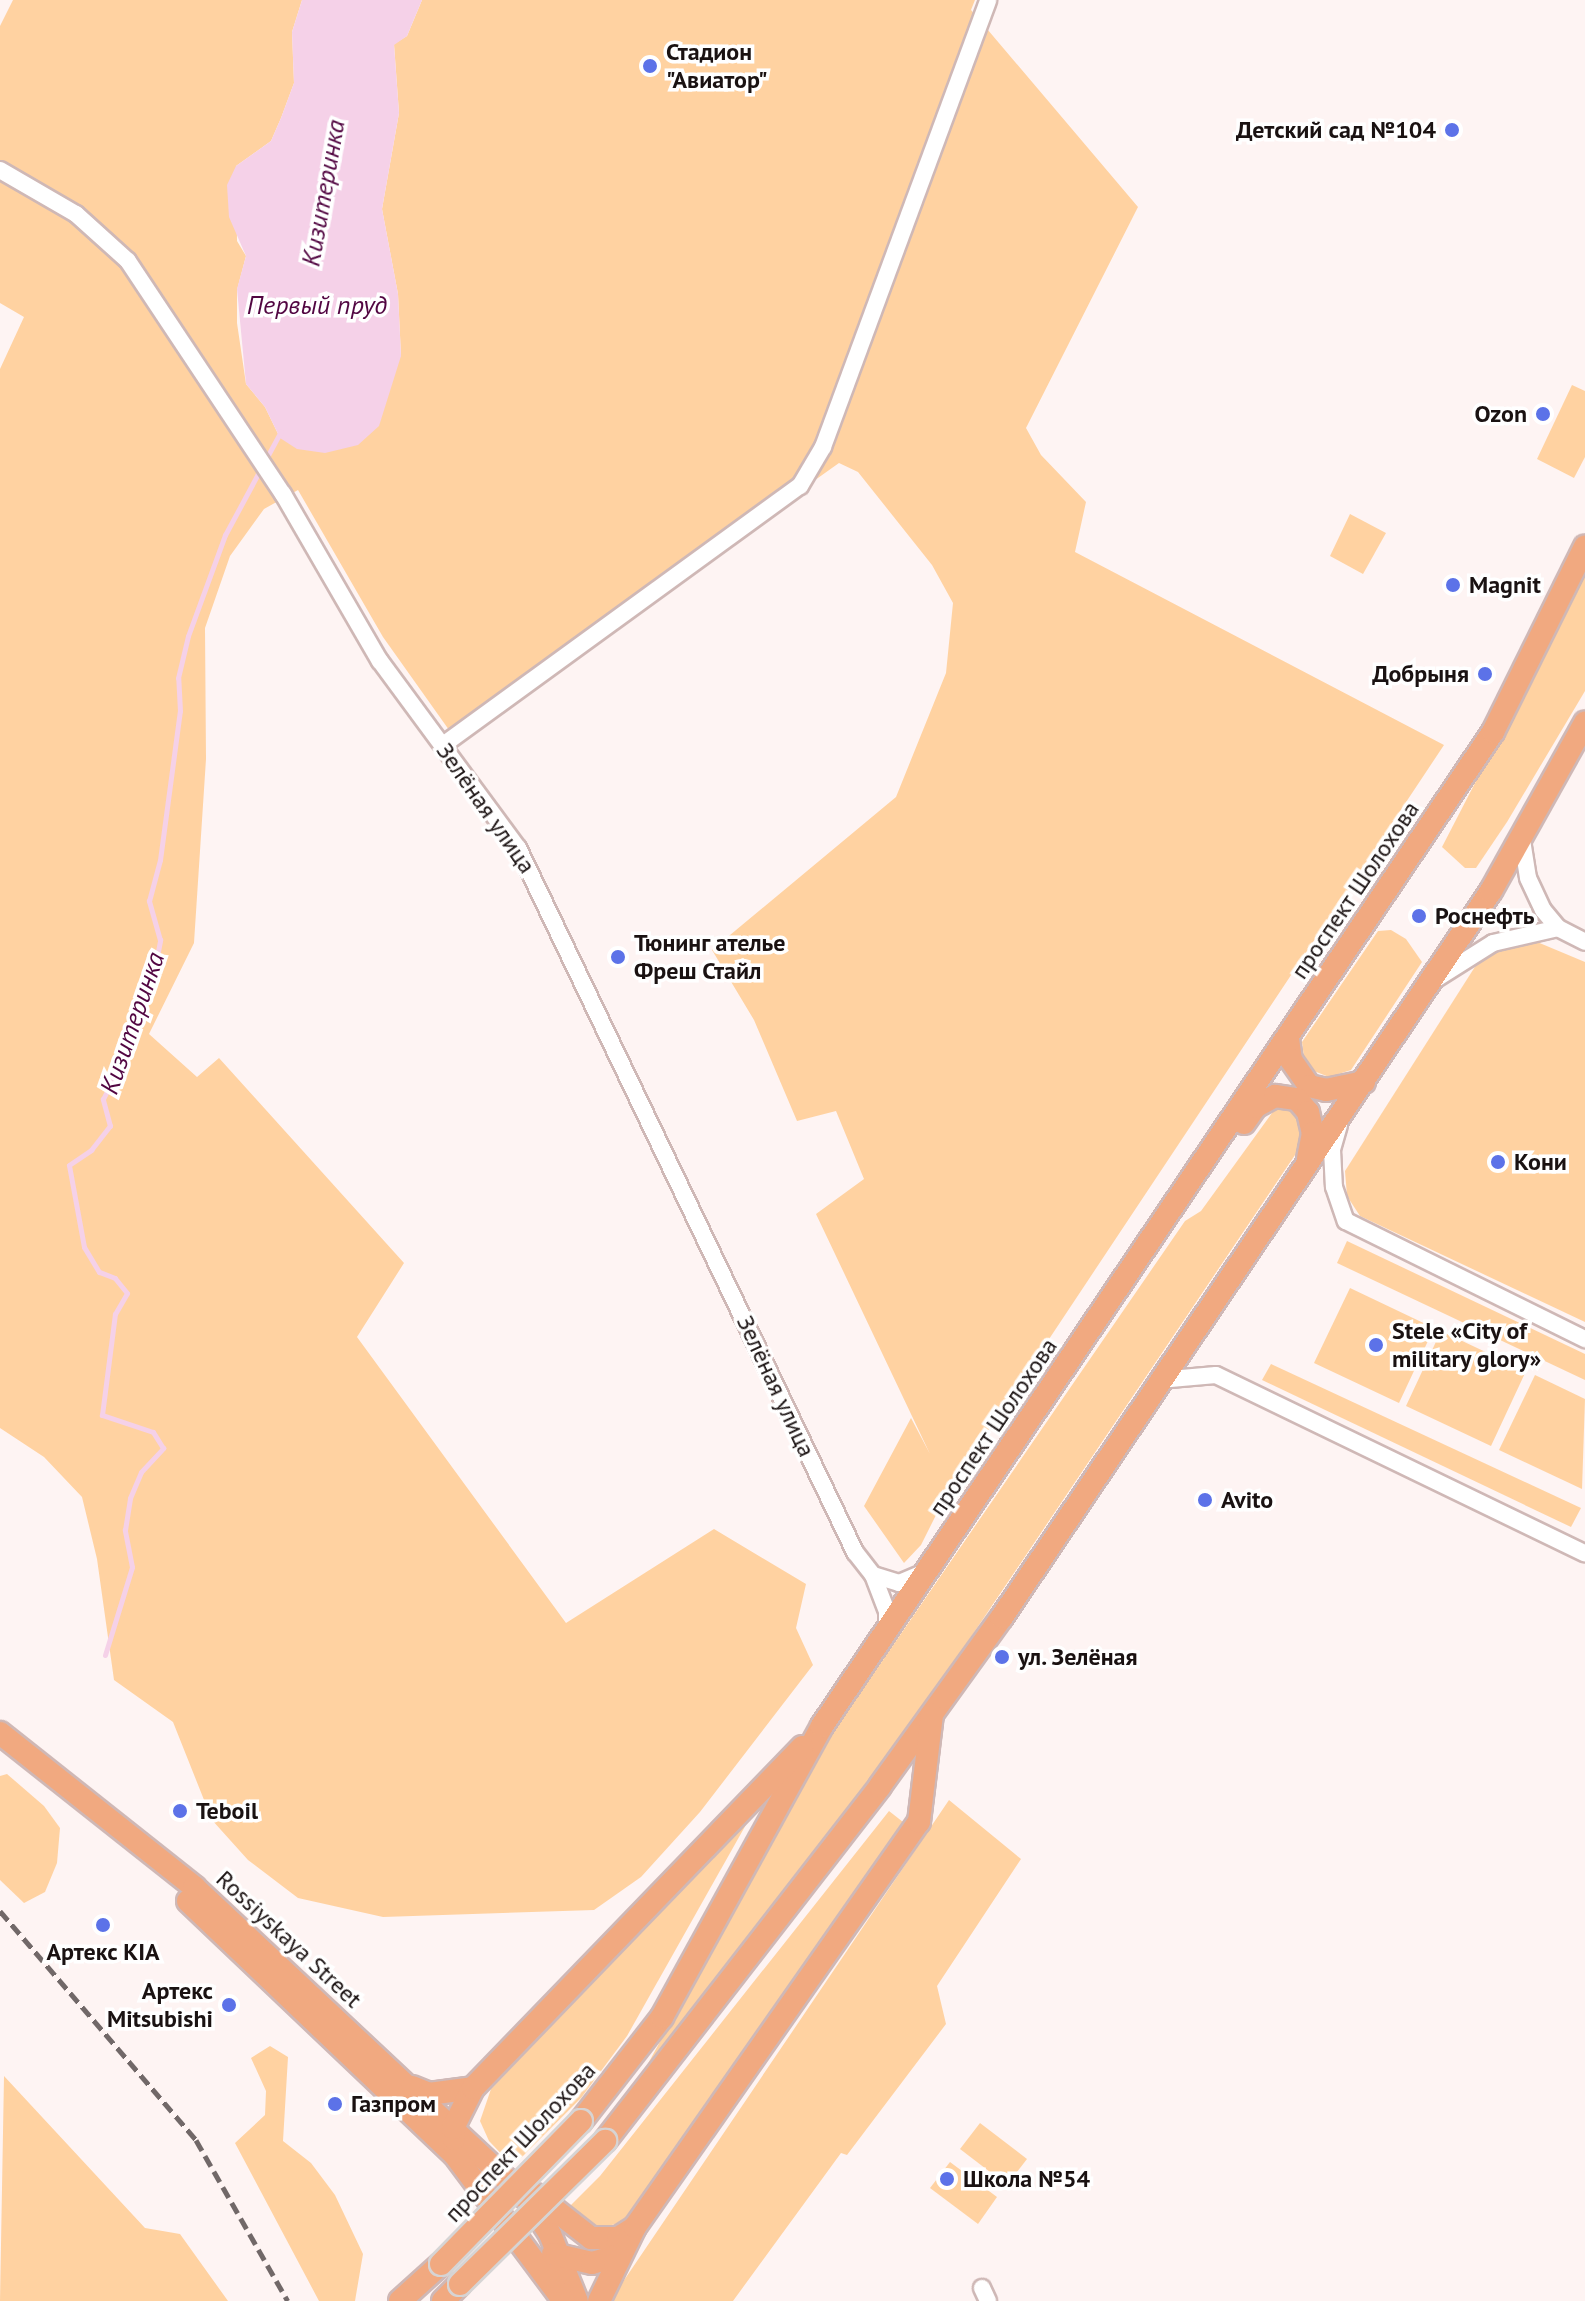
<!DOCTYPE html>
<html>
<head>
<meta charset="utf-8">
<style>
  body { margin:0 }
  #map { position:relative; width:1585px; height:2301px; overflow:hidden; background:#fef4f3; font-family:"PT Sans",sans-serif }
  div>[style] { position:absolute }
  .green>* { inset:0; background:#ffd2a1 }
  .water>* { inset:0; background:#f5d1e8 }
  .stream>* { height:5px; margin:-2.5px; padding:0 2.5px; transform-origin:2.5px; border-radius:2.5px; background:#f5d1e8 }
  .roads { filter:drop-shadow(2px 0 #cfb8b6) drop-shadow(-2px 0 #cfb8b6) drop-shadow(0 2px #cfb8b6) drop-shadow(0 -2px #cfb8b6) }
  .minor>* { height:16px; margin:-8px; padding:0 8px; transform-origin:8px; border-radius:8px; background:#fff }
  .major>* { height:22px; margin:-11px; padding:0 11px; transform-origin:11px; border-radius:11px; background:#f1a980 }
  .rail>* { height:5px; margin-top:-2.5px; transform-origin:0; background:repeating-linear-gradient(90deg,#716868 0 12px,transparent 0 18px) }
  .bridges { filter:drop-shadow(2px 0 #d6d4d4) drop-shadow(-2px 0 #d6d4d4) drop-shadow(0 2px #d6d4d4) drop-shadow(0 -2px #d6d4d4) }
  .major-bridge>* { height:22px; margin:-11px; padding:0 11px; transform-origin:11px; border-radius:11px; background:#f1a980 }
  .dots>* { width:22px; height:22px; translate:-50% -50%; box-sizing:border-box; border:4px solid #fff; border-radius:50% }
  span { translate:-50% -50%; white-space:nowrap; text-align:center; line-height:1.15; -webkit-text-stroke:7px #fff; paint-order:stroke }
  .poi-label { font-size:24px; color:#1a1212; font-weight:700 }
  .left { translate:0 -50%; text-align:left }
  .right { translate:-100% -50%; text-align:right }
  .street-label { font-size:24px; color:#1a1212 }
  .water-label { font-size:26px; color:#520642; font-style:italic }
</style>
</head>
<body>
<div id="map">
  <div class="green">
    <div style="clip-path:polygon(13px 0,302px 0,292px 32px,294px 83px,281px 118px,271px 141px,236px 166px,237px 241px,246px 256px,237px 290px,237px 323px,246px 384px,265px 407px,280px 438px,401px 356px,398px 294px,382px 209px,399px 113px,394px 44px,407px 36px,422px 0,975px 0,971px 10px,1138px 207px,1026px 428px,1041px 455px,1086px 502px,1075px 552px,1444px 745px,948px 1491px,921px 1545px,904px 1563px,864px 1506px,911px 1418px,930px 1454px,816px 1214px,864px 1179px,836px 1111px,797px 1121px,754px 1020px,712px 950px,896px 797px,946px 673px,953px 603px,932px 565px,858px 472px,839px 463px,454px 737px,383px 637px,298px 490px,264px 509px,230px 556px,205px 628px,206px 759px,194px 943px,149px 1034px,197px 1077px,219px 1058px,404px 1263px,357px 1337px,566px 1623px,714px 1529px,806px 1584px,796px 1628px,813px 1665px,700px 1812px,641px 1877px,594px 1910px,383px 1917px,298px 1898px,248px 1860px,212px 1820px,173px 1722px,114px 1680px,97px 1559px,82px 1497px,44px 1457px,0 1428px,0 369px,24px 317px,0 303px,0 26px)"></div>
    <div style="clip-path:polygon(1572px 385px,1585px 391px,1585px 457px,1574px 478px,1537px 459px)"></div>
    <div style="clip-path:polygon(1350px 514px,1386px 533px,1363px 574px,1330px 556px)"></div>
    <div style="clip-path:polygon(1585px 570px,1585px 691px,1507px 822px,1476px 868px,1465px 868px,1442px 847px)"></div>
    <div style="clip-path:polygon(1391px 930px,1406px 939px,1422px 962px,1351px 1070px,1329px 1077px,1314px 1071px,1304px 1057px,1302px 1042px,1378px 931px)"></div>
    <div style="clip-path:polygon(1530px 939px,1585px 962px,1585px 1322px,1360px 1216px,1347px 1196px,1345px 1171px,1478px 962px,1498px 945px)"></div>
    <div style="clip-path:polygon(1277px 1106px,1297px 1113px,1304px 1134px,1295px 1155px,831px 1845px,638px 2082px,812px 1763px,1185px 1221px,1201px 1211px)"></div>
    <div style="clip-path:polygon(1347px 1241px,1585px 1354px,1585px 1380px,1337px 1263px)"></div>
    <div style="clip-path:polygon(1350px 1288px,1434px 1328px,1399px 1403px,1314px 1363px)"></div>
    <div style="clip-path:polygon(1441px 1331px,1526px 1371px,1491px 1446px,1406px 1406px)"></div>
    <div style="clip-path:polygon(1271px 1364px,1581px 1508px,1571px 1527px,1262px 1380px)"></div>
    <div style="clip-path:polygon(1535px 1375px,1585px 1399px,1582px 1489px,1499px 1450px)"></div>
    <div style="clip-path:polygon(7px 1774px,44px 1806px,60px 1828px,57px 1863px,45px 1892px,24px 1903px,0 1880px,0 1776px)"></div>
    <div style="clip-path:polygon(949px 1800px,1021px 1859px,937px 1986px,946px 2024px,847px 2155px,841px 2153px,733px 2301px,610px 2301px)"></div>
    <div style="clip-path:polygon(889px 1811px,903px 1822px,626px 2221px,598px 2229px,563px 2213px,600px 2176px)"></div>
    <div style="clip-path:polygon(752px 1814px,627px 2036px,581px 2098px,513px 2166px,489px 2141px,480px 2121px,491px 2089px)"></div>
    <div style="clip-path:polygon(270px 2046px,288px 2057px,283px 2141px,311px 2163px,335px 2195px,363px 2254px,355px 2301px,319px 2301px,235px 2143px,265px 2115px,266px 2091px,251px 2058px)"></div>
    <div style="clip-path:polygon(4px 2076px,145px 2228px,180px 2234px,228px 2301px,0 2301px)"></div>
    <div style="clip-path:polygon(980px 2123px,1027px 2159px,1007px 2185px,960px 2149px)"></div>
    <div style="clip-path:polygon(950px 2162px,997px 2197px,978px 2224px,930px 2188px)"></div>
  </div>
  <div class="water">
    <div style="clip-path:polygon(302px 0,422px 0,407px 36px,394px 45px,399px 113px,382px 209px,398px 294px,401px 356px,379px 426px,358px 445px,325px 453px,297px 449px,280px 438px,265px 407px,246px 384px,237px 289px,246px 256px,229px 217px,227px 185px,236px 166px,271px 141px,281px 118px,294px 83px,292px 32px)"></div>
  </div>
  <div class="stream">
    <div style="left:105px;top:1655px;width:92px;rotate:-72.9deg"></div>
    <div style="left:132px;top:1567px;width:38px;rotate:-101deg"></div>
    <div style="left:125px;top:1530px;width:32px;rotate:-81deg"></div>
    <div style="left:130px;top:1498px;width:28px;rotate:-67deg"></div>
    <div style="left:141px;top:1472px;width:33px;rotate:-47deg"></div>
    <div style="left:163px;top:1448px;width:19px;rotate:-122deg"></div>
    <div style="left:153px;top:1432px;width:54px;rotate:-161.6deg"></div>
    <div style="left:102px;top:1415px;width:102px;rotate:-82.7deg"></div>
    <div style="left:115px;top:1314px;width:24px;rotate:-60deg"></div>
    <div style="left:127px;top:1293px;width:19px;rotate:-129deg"></div>
    <div style="left:115px;top:1278px;width:17px;rotate:-159deg"></div>
    <div style="left:99px;top:1272px;width:29px;rotate:-121deg"></div>
    <div style="left:84px;top:1247px;width:83px;rotate:-100.4deg"></div>
    <div style="left:69px;top:1165px;width:27px;rotate:-34deg"></div>
    <div style="left:91px;top:1150px;width:31px;rotate:-52deg"></div>
    <div style="left:110px;top:1126px;width:28px;rotate:-105deg"></div>
    <div style="left:103px;top:1099px;width:56px;rotate:-63.4deg"></div>
    <div style="left:128px;top:1049px;width:21px;rotate:-95deg"></div>
    <div style="left:126px;top:1028px;width:58px;rotate:-62.1deg"></div>
    <div style="left:153px;top:977px;width:38px;rotate:-79deg"></div>
    <div style="left:160px;top:940px;width:41px;rotate:-105.8deg"></div>
    <div style="left:149px;top:901px;width:42px;rotate:-75deg"></div>
    <div style="left:160px;top:860px;width:150px;rotate:-82.4deg"></div>
    <div style="left:180px;top:711px;width:33px;rotate:-93deg"></div>
    <div style="left:178px;top:678px;width:43px;rotate:-76.6deg"></div>
    <div style="left:188px;top:636px;width:108px;rotate:-69.9deg"></div>
    <div style="left:225px;top:535px;width:118px;rotate:-61.7deg"></div>
  </div>
  <div class="roads">
    <div class="minor">
      <div style="left:0;top:170px;width:88px;rotate:30.1deg"></div>
      <div style="left:76px;top:214px;width:70px;rotate:42.1deg"></div>
      <div style="left:128px;top:261px;width:280px;rotate:56.4deg"></div>
      <div style="left:283px;top:494px;width:193px;rotate:59.9deg"></div>
      <div style="left:380px;top:661px;width:232px;rotate:53.6deg"></div>
      <div style="left:518px;top:848px;width:781px;rotate:64.42deg"></div>
      <div style="left:855px;top:1552px;width:29px;rotate:52deg"></div>
      <div style="left:873px;top:1575px;width:39px;rotate:69deg"></div>
      <div style="left:887px;top:1611px;width:18px;rotate:90deg"></div>
      <div style="left:443px;top:745px;width:441px;rotate:-36deg"></div>
      <div style="left:800px;top:486px;width:45px;rotate:-59.5deg"></div>
      <div style="left:823px;top:447px;width:476px;rotate:-69.7deg"></div>
      <div style="left:1522px;top:840px;width:38px;rotate:81deg"></div>
      <div style="left:1528px;top:878px;width:35px;rotate:65deg"></div>
      <div style="left:1543px;top:910px;width:23px;rotate:50deg"></div>
      <div style="left:1558px;top:928px;width:30px;rotate:27deg"></div>
      <div style="left:1436px;top:979px;width:67px;rotate:-32.3deg"></div>
      <div style="left:1493px;top:943px;width:67px;rotate:-13deg"></div>
      <div style="left:1339px;top:1125px;width:26px;rotate:106deg"></div>
      <div style="left:1332px;top:1150px;width:37px;rotate:87deg"></div>
      <div style="left:1334px;top:1187px;width:36px;rotate:71deg"></div>
      <div style="left:1346px;top:1221px;width:267px;rotate:26.3deg"></div>
      <div style="left:1159px;top:1380px;width:57px;rotate:-5deg"></div>
      <div style="left:1216px;top:1375px;width:410px;rotate:25.8deg"></div>
      <div style="left:873px;top:1575px;width:27px;rotate:17deg"></div>
      <div style="left:899px;top:1583px;width:30px;rotate:-23deg"></div>
      <div style="left:982px;top:2288px;width:14px;rotate:65deg"></div>
    </div>
    <div class="major">
      <div style="left:1288px;top:1039px;width:21px;rotate:82deg"></div>
      <div style="left:1291px;top:1060px;width:32px;rotate:55deg"></div>
      <div style="left:1309px;top:1086px;width:17px;rotate:13deg"></div>
      <div style="left:1326px;top:1090px;width:39px;rotate:-12deg"></div>
      <div style="left:1244px;top:1123px;width:19px;rotate:-55deg"></div>
      <div style="left:1255px;top:1107px;width:23px;rotate:-29deg"></div>
      <div style="left:1275px;top:1096px;width:22px;rotate:8deg"></div>
      <div style="left:1297px;top:1099px;width:17px;rotate:50deg"></div>
      <div style="left:1308px;top:1112px;width:22px;rotate:77deg"></div>
      <div style="left:1313px;top:1133px;width:26px;rotate:101deg"></div>
      <div style="left:0;top:1733px;width:248px;rotate:38.4deg"></div>
      <div style="left:194px;top:1887px;width:458px;rotate:43.1deg"></div>
      <div style="left:528px;top:2200px;width:40px;rotate:57.1deg"></div>
      <div style="left:550px;top:2234px;width:72px;rotate:68.1deg"></div>
      <div style="left:188px;top:1901px;width:367px;rotate:43.6deg"></div>
      <div style="left:454px;top:2154px;width:184px;rotate:53.2deg"></div>
      <div style="left:412px;top:2087px;width:18px;rotate:22deg"></div>
      <div style="left:429px;top:2094px;width:44px;rotate:-7.8deg"></div>
      <div style="left:581px;top:2121px;width:132px;rotate:-52.1deg"></div>
      <div style="left:662px;top:2017px;width:332px;rotate:-61.2deg"></div>
      <div style="left:822px;top:1726px;width:1199px;rotate:-55.98deg"></div>
      <div style="left:1493px;top:732px;width:207px;rotate:-63.6deg"></div>
      <div style="left:454px;top:2139px;width:11px;rotate:-95deg"></div>
      <div style="left:453px;top:2128px;width:45px;rotate:-63.4deg"></div>
      <div style="left:473px;top:2088px;width:474px;rotate:-46deg"></div>
      <div style="left:605px;top:2141px;width:449px;rotate:-52.2deg"></div>
      <div style="left:880px;top:1786px;width:208px;rotate:-54.2deg"></div>
      <div style="left:1002px;top:1617px;width:875px;rotate:-56.04deg"></div>
      <div style="left:1491px;top:891px;width:193px;rotate:-60.8deg"></div>
      <div style="left:536px;top:2195px;width:70px;rotate:38deg"></div>
      <div style="left:591px;top:2238px;width:27px"></div>
      <div style="left:618px;top:2238px;width:19px;rotate:-32deg"></div>
      <div style="left:553px;top:2254px;width:40px;rotate:13deg"></div>
      <div style="left:592px;top:2263px;width:26px;rotate:-16deg"></div>
      <div style="left:400px;top:2301px;width:55px;rotate:-42.1deg"></div>
      <div style="left:443px;top:2301px;width:24px;rotate:-45deg"></div>
      <div style="left:599px;top:2301px;width:82px;rotate:-64.1deg"></div>
      <div style="left:635px;top:2227px;width:495px;rotate:-55deg"></div>
      <div style="left:919px;top:1822px;width:108px;rotate:-83.1deg"></div>
    </div>
  </div>
  <div class="rail">
    <div style="left:0;top:1911px;width:301px;rotate:49.4deg"></div>
    <div style="left:196px;top:2140px;width:185px;rotate:60.3deg"></div>
  </div>
  <div class="bridges">
    <div class="major-bridge">
      <div style="left:441px;top:2264px;width:200px;rotate:-45.6deg"></div>
      <div style="left:460px;top:2284px;width:204px;rotate:-44.6deg"></div>
    </div>
  </div>
  <div class="dots">
    <div style="left:650px;top:66px;background:#5c72e8"></div>
    <div style="left:1452px;top:130px;background:#5c72e8"></div>
    <div style="left:1543px;top:414px;background:#5c72e8"></div>
    <div style="left:1453px;top:585px;background:#5c72e8"></div>
    <div style="left:1485px;top:674px;background:#5c72e8"></div>
    <div style="left:1419px;top:916px;background:#5c72e8"></div>
    <div style="left:618px;top:957px;background:#5c72e8"></div>
    <div style="left:1498px;top:1162px;background:#5c72e8"></div>
    <div style="left:1376px;top:1345px;background:#5c72e8"></div>
    <div style="left:1205px;top:1500px;background:#5c72e8"></div>
    <div style="left:1002px;top:1657px;background:#5c72e8"></div>
    <div style="left:180px;top:1811px;background:#5c72e8"></div>
    <div style="left:103px;top:1925px;background:#5c72e8"></div>
    <div style="left:229px;top:2005px;background:#5c72e8"></div>
    <div style="left:335px;top:2104px;background:#5c72e8"></div>
    <div style="left:947px;top:2179px;background:#5c72e8"></div>
  </div>
  <div class="poi-label">
    <span class="left" style="left:666px;top:66px">Стадион<br>"Авиатор"</span>
    <span class="right" style="left:1436px;top:130px">Детский сад №104</span>
    <span class="right" style="left:1527px;top:414px">Ozon</span>
    <span class="left" style="left:1469px;top:585px">Magnit</span>
    <span class="right" style="left:1469px;top:674px">Добрыня</span>
    <span class="left" style="left:1435px;top:916px">Роснефть</span>
    <span class="left" style="left:634px;top:957px">Тюнинг ателье<br>Фреш Стайл</span>
    <span class="left" style="left:1514px;top:1162px">Кони</span>
    <span class="left" style="left:1392px;top:1345px">Stele «Сity of<br>military glory»</span>
    <span class="left" style="left:1221px;top:1500px">Avito</span>
    <span class="left" style="left:1018px;top:1657px">ул. Зелёная</span>
    <span class="left" style="left:196px;top:1811px">Teboil</span>
    <span style="left:103px;top:1952px">Артекс KIA</span>
    <span class="right" style="left:213px;top:2005px">Артекс<br>Mitsubishi</span>
    <span class="left" style="left:351px;top:2104px">Газпром</span>
    <span class="left" style="left:963px;top:2179px">Школа №54</span>
  </div>
  <div class="street-label">
    <span style="left:486px;top:808px;rotate:55deg">Зелёная улица</span>
    <span style="left:1355px;top:890px;rotate:-56deg">проспект Шолохова</span>
    <span style="left:776px;top:1386px;rotate:65deg">Зелёная улица</span>
    <span style="left:993px;top:1427px;rotate:-56deg">проспект Шолохова</span>
    <span style="left:289px;top:1939px;rotate:43deg">Rossiyskaya Street</span>
    <span style="left:520px;top:2142px;rotate:-47deg">проспект Шолохова</span>
  </div>
  <div class="water-label">
    <span style="left:323px;top:193px;rotate:-80deg">Кизитеринка</span>
    <span style="left:317px;top:305px">Первый пруд</span>
    <span style="left:132px;top:1023px;rotate:-71deg">Кизитеринка</span>
  </div>
</div>
</body>
</html>
